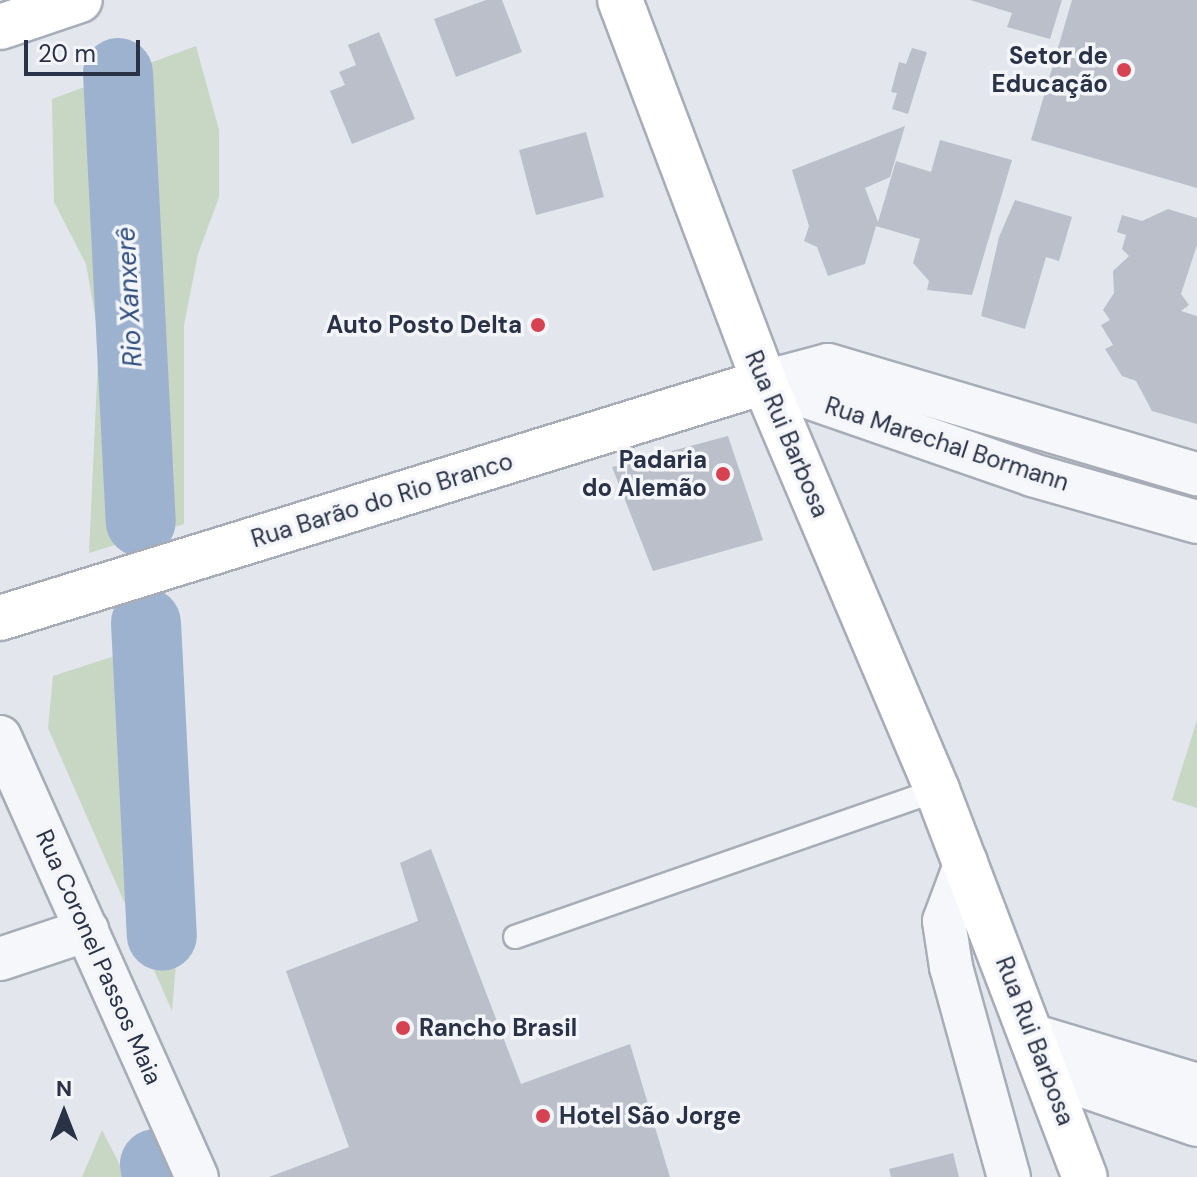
<!DOCTYPE html>
<html>
<head>
<meta charset="utf-8">
<style>
  body { margin:0 }
  #map { position:relative; width:1197px; height:1177px; overflow:hidden; background:#e3e6ec; font-family:"DM Sans",sans-serif }
  div>[style] { position:absolute }
  .green>* { inset:0; background:#c8d6c4 }
  .river>* { height:70px; margin:-35px; padding:0 35px; transform-origin:35px; border-radius:35px; background:#9cb2ce }
  .building>* { inset:0; background:#babfca }
  .roads { filter:drop-shadow(2px 0 #a7acb7) drop-shadow(-2px 0 #a7acb7) drop-shadow(0 2px #a7acb7) drop-shadow(0 -2px #a7acb7) }
  .lane>* { height:22px; margin:-11px; padding:0 11px; transform-origin:11px; border-radius:11px; background:#f6f7fa }
  .street>* { height:42px; margin:-21px; padding:0 21px; transform-origin:21px; border-radius:21px; background:#f6f7fa }
  .secondary>* { height:44px; margin:-22px; padding:0 22px; transform-origin:22px; border-radius:22px; background:#fff }
  .dots>* { width:22px; height:22px; translate:-50% -50%; box-sizing:border-box; border:4px solid #f3f5f9; border-radius:50% }
  span { translate:-50% -50%; white-space:nowrap; text-align:center; line-height:1.15; -webkit-text-stroke:7px #f3f5f9; paint-order:stroke }
  .poi-label { font-size:24px; color:#293246; font-weight:700 }
  .right { translate:-100% -50%; text-align:right }
  .left { translate:0 -50%; text-align:left }
  .street-label { font-size:24px; color:#293246 }
  .water-label { font-size:26px; color:#304f7d; font-style:italic }
  .north { position:absolute; left:24px; top:1073px; width:80px; height:80px; -webkit-text-stroke:6px #f3f5f9; paint-order:stroke; rotate:0deg; font-size:22px; font-weight:700; line-height:32px; text-align:center; color:#293246 }
  .north::after { content:''; display:block; margin:auto; width:28px; height:36px; background:#293246; clip-path:polygon(50% 0,100% 100%,50% 72%,0 100%) }
  .scale { position:absolute; left:24px; top:40px; width:116px; height:36px; box-sizing:border-box; border:4px solid #293246; border-top:0; padding-left:10px; font-size:24px; line-height:28px; white-space:nowrap; color:#293246; -webkit-text-stroke:6px #f3f5f9; paint-order:stroke }
</style>
</head>
<body>
<div id="map">
  <div class="green">
    <div style="clip-path:polygon(196px 46px,219px 130px,219px 197px,198px 254px,184px 325px,184px 524px,89px 553px,99px 338px,86px 264px,54px 202px,52px 99px)"></div>
    <div style="clip-path:polygon(167px 639px,184px 678px,185px 857px,172px 1011px,48px 728px,53px 676px)"></div>
    <div style="clip-path:polygon(1197px 720px,1197px 808px,1172px 800px)"></div>
    <div style="clip-path:polygon(102px 1130px,126px 1177px,82px 1177px)"></div>
  </div>
  <div class="river">
    <div style="left:118px;top:73px;width:449px;rotate:87.1deg"></div>
    <div style="left:146px;top:623px;width:313px;rotate:87.1deg"></div>
    <div style="left:155px;top:1164px;width:13px;rotate:81deg"></div>
  </div>
  <div class="building">
    <div style="clip-path:polygon(486px 0,502px 0,522px 52px,456px 77px,434px 19px)"></div>
    <div style="clip-path:polygon(970px 0,1062px 0,1050px 39px,1007px 27px,1012px 13px)"></div>
    <div style="clip-path:polygon(1072px 0,1197px 0,1197px 188px,1031px 140px)"></div>
    <div style="clip-path:polygon(379px 32px,415px 119px,352px 144px,330px 91px,345px 85px,339px 72px,356px 65px,348px 45px)"></div>
    <div style="clip-path:polygon(912px 48px,927px 52px,908px 114px,892px 109px,897px 93px,891px 92px,899px 62px,906px 64px)"></div>
    <div style="clip-path:polygon(905px 126px,890px 177px,865px 188px,878px 222px,896px 161px,931px 172px,940px 140px,1012px 160px,972px 295px,927px 290px,929px 281px,913px 263px,920px 239px,876px 226px,865px 264px,828px 276px,817px 247px,804px 241px,809px 226px,792px 170px)"></div>
    <div style="clip-path:polygon(586px 132px,604px 197px,536px 215px,519px 150px)"></div>
    <div style="clip-path:polygon(1015px 200px,1072px 217px,1059px 261px,1046px 257px,1025px 329px,981px 316px,999px 237px)"></div>
    <div style="clip-path:polygon(1168px 209px,1197px 218px,1197px 245px,1181px 294px,1189px 305px,1181px 311px,1197px 316px,1197px 424px,1152px 411px,1136px 381px,1122px 376px,1105px 349px,1113px 345px,1101px 325px,1110px 320px,1103px 310px,1114px 293px,1113px 271px,1129px 256px,1122px 249px,1126px 235px,1117px 232px,1122px 215px,1142px 221px)"></div>
    <div style="clip-path:polygon(728px 436px,763px 540px,653px 571px,612px 467px)"></div>
    <div style="clip-path:polygon(431px 849px,521px 1084px,630px 1044px,670px 1177px,269px 1177px,349px 1147px,286px 971px,418px 921px,400px 863px)"></div>
    <div style="clip-path:polygon(953px 1153px,959px 1177px,891px 1177px,889px 1169px)"></div>
  </div>
  <div class="roads">
    <div class="lane">
      <div style="left:515px;top:937px;width:447px;rotate:-19.2deg"></div>
    </div>
    <div class="street">
      <div style="left:764px;top:382px;width:284px;rotate:19.1deg"></div>
      <div style="left:1032px;top:475px;width:172px;rotate:15.9deg"></div>
      <div style="left:764px;top:382px;width:66px;rotate:-14.9deg"></div>
      <div style="left:828px;top:365px;width:385px;rotate:16.5deg"></div>
      <div style="left:0;top:737px;width:482px;rotate:65.9deg"></div>
      <div style="left:966px;top:862px;width:63px;rotate:110.4deg"></div>
      <div style="left:944px;top:921px;width:47px;rotate:81.3deg"></div>
      <div style="left:951px;top:967px;width:218px;rotate:74.6deg"></div>
      <div style="left:0;top:959px;width:92px;rotate:-18.4deg"></div>
      <div style="left:1035px;top:1036px;width:169px;rotate:16.8deg"></div>
      <div style="left:1051px;top:1075px;width:154px;rotate:18.9deg"></div>
    </div>
    <div class="secondary">
      <div style="left:620px;top:0;width:408px;rotate:69.3deg"></div>
      <div style="left:764px;top:382px;width:443px;rotate:67deg"></div>
      <div style="left:937px;top:790px;width:414px;rotate:69.1deg"></div>
      <div style="left:0;top:27px;width:84px;rotate:-18.6deg"></div>
      <div style="left:0;top:618px;width:800px;rotate:-17.17deg"></div>
    </div>
  </div>
  <div class="dots">
    <div style="left:1124px;top:70px;background:#d74252"></div>
    <div style="left:538px;top:325px;background:#d74252"></div>
    <div style="left:723px;top:474px;background:#d74252"></div>
    <div style="left:403px;top:1028px;background:#d74252"></div>
    <div style="left:543px;top:1116px;background:#d74252"></div>
  </div>
  <div class="poi-label">
    <span class="right" style="left:1108px;top:70px">Setor de<br>Educação</span>
    <span class="right" style="left:522px;top:325px">Auto Posto Delta</span>
    <span class="right" style="left:707px;top:474px">Padaria<br>do Alemão</span>
    <span class="left" style="left:419px;top:1028px">Rancho Brasil</span>
    <span class="left" style="left:559px;top:1116px">Hotel São Jorge</span>
  </div>
  <div class="street-label">
    <span style="left:787px;top:434px;rotate:67deg">Rua Rui Barbosa</span>
    <span style="left:947px;top:444px;rotate:18deg">Rua Marechal Bormann</span>
    <span style="left:382px;top:500px;rotate:-17deg">Rua Barão do Rio Branco</span>
    <span style="left:99px;top:957px;rotate:66deg">Rua Coronel Passos Maia</span>
    <span style="left:1035px;top:1041px;rotate:69deg">Rua Rui Barbosa</span>
  </div>
  <div class="water-label">
    <span style="left:130px;top:297px;rotate:-93deg">Rio Xanxerê</span>
  </div>
  <div class="north">N</div>
  <div class="scale">20 m</div>
</div>
</body>
</html>
